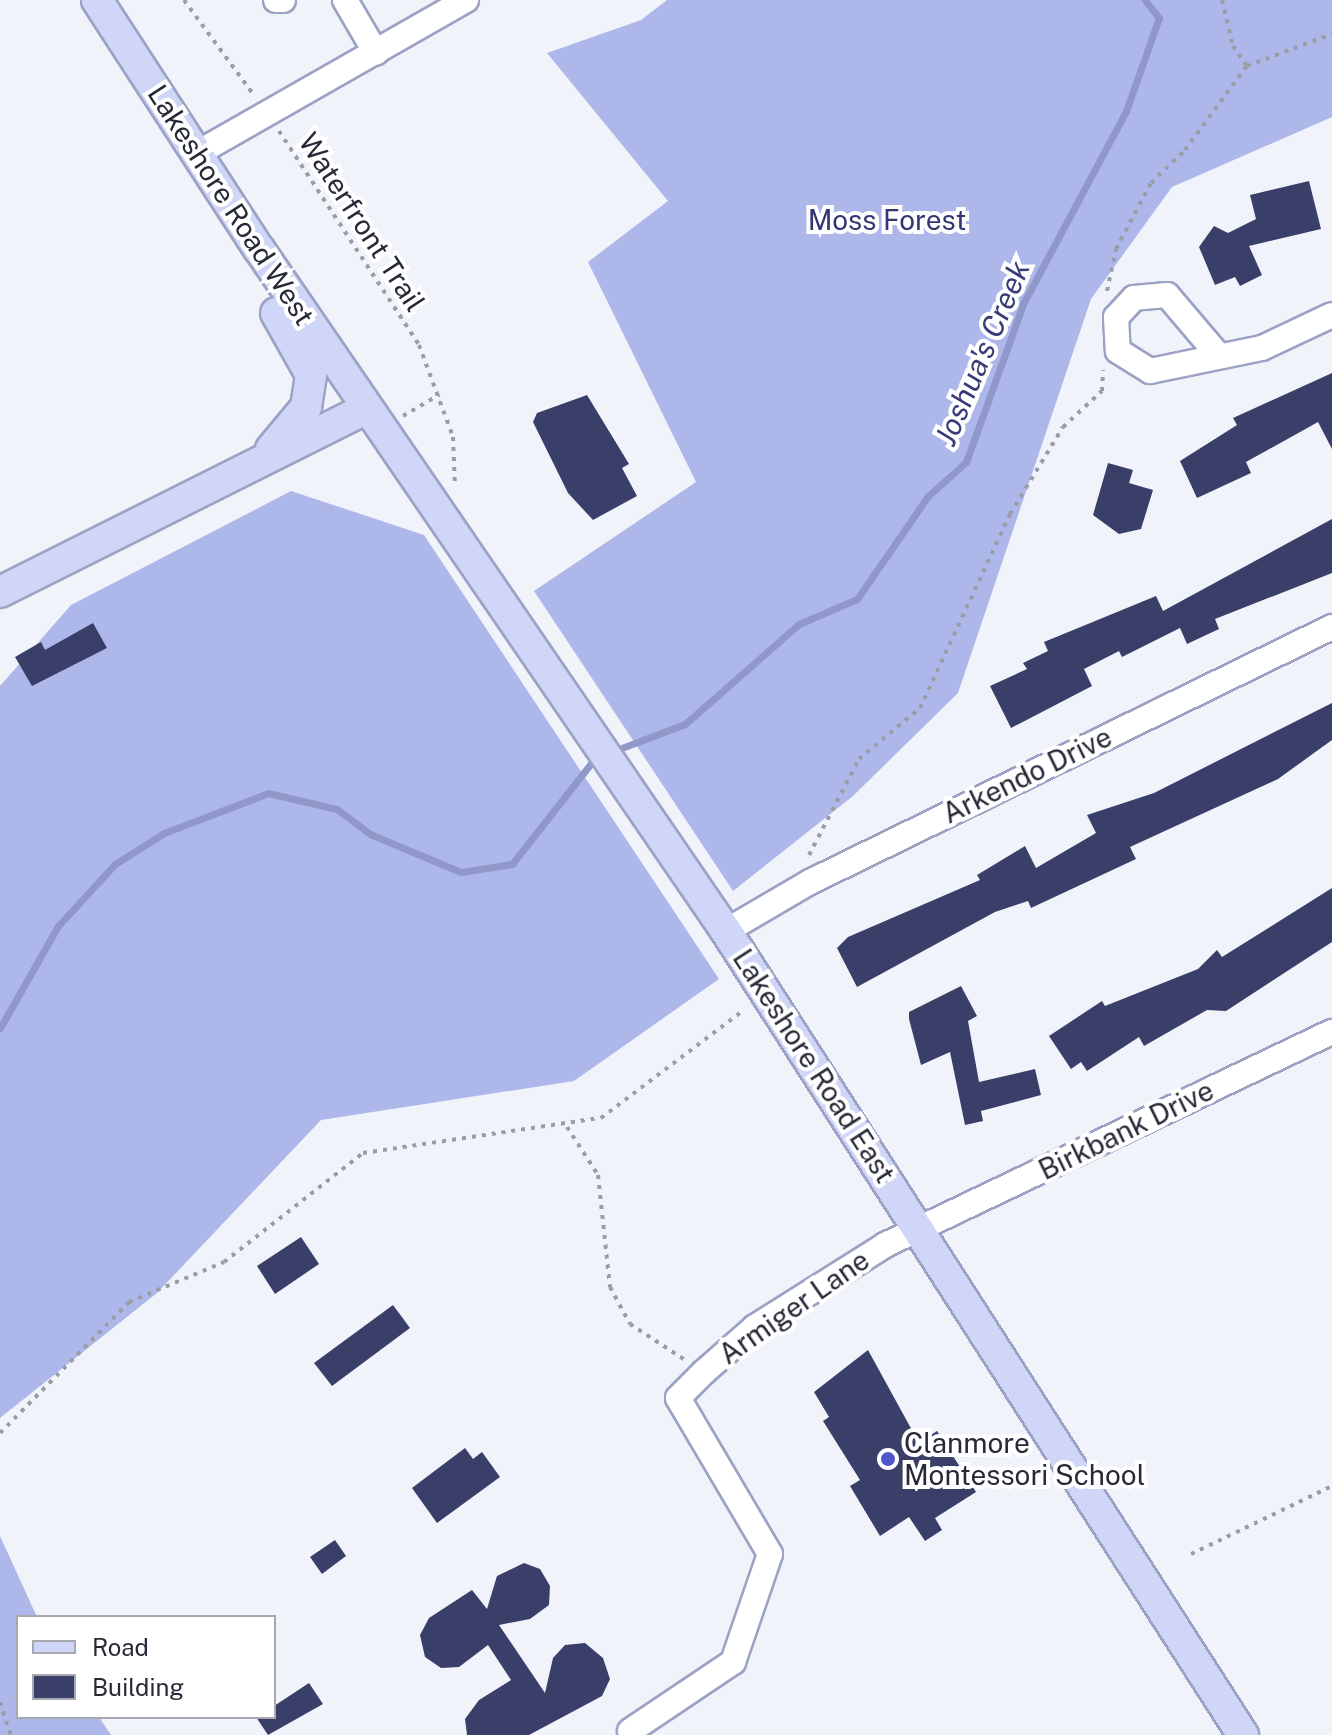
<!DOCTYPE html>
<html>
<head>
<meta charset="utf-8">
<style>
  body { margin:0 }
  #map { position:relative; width:1332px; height:1735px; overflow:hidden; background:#f1f3fa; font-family:"Public Sans",sans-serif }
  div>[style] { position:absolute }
  .forest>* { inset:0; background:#aeb7e9 }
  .stream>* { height:7px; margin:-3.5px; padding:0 3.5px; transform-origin:3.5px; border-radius:3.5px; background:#8f98c9 }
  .building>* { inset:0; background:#393f69 }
  .path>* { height:4px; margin-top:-2px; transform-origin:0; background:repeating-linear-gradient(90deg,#9a9da6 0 4px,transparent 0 10px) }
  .roads { filter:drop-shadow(2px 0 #9ca2c4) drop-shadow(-2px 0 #9ca2c4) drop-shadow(0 2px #9ca2c4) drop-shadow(0 -2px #9ca2c4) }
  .minor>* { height:24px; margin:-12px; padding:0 12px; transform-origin:12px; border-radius:12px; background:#fff }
  .major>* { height:30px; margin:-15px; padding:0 15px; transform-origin:15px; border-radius:15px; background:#d0d6f7 }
  .dots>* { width:22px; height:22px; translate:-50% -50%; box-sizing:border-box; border:4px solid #fff; border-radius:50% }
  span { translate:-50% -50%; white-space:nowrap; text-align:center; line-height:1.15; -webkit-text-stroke:8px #fff; paint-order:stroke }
  .street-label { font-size:28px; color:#262936 }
  .park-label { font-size:28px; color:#323773 }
  .poi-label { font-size:28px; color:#262936 }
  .left { translate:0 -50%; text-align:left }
  .water-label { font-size:30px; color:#373d79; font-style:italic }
  .legend { position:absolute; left:16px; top:1615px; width:260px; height:104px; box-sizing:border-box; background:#fff; border:2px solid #a8a9af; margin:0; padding:10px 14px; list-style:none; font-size:24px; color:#262936 }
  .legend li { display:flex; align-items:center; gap:16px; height:40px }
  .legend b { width:40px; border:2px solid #a8a9af }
</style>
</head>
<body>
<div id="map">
  <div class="forest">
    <div style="clip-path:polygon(667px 0,1332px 0,1332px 117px,1172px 187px,1091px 299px,958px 693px,853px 796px,733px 891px,534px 591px,696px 482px,588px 262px,668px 201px,547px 53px,641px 20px)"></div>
    <div style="clip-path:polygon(291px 491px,424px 535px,719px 979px,574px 1081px,321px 1120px,157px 1293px,0 1418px,0 686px,71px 605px)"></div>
    <div style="clip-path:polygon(0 1536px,37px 1617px,18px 1617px,18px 1717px,99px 1717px,111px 1735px,0 1735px)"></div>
  </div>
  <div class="stream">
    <div style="left:611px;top:752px;width:79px;rotate:-20.7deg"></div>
    <div style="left:685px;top:724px;width:152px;rotate:-41.3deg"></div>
    <div style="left:799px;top:624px;width:63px;rotate:-23.3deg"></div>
    <div style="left:857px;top:599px;width:125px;rotate:-55.4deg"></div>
    <div style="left:928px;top:496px;width:51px;rotate:-41.8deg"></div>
    <div style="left:966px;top:462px;width:170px;rotate:-70.1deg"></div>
    <div style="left:1024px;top:302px;width:217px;rotate:-61.9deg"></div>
    <div style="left:1126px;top:111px;width:99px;rotate:-70.5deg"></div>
    <div style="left:1159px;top:18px;width:23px;rotate:-128deg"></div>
    <div style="left:0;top:1028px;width:117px;rotate:-60.4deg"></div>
    <div style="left:58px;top:926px;width:84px;rotate:-47.4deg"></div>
    <div style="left:115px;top:864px;width:58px;rotate:-32.3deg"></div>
    <div style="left:164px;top:833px;width:111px;rotate:-21deg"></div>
    <div style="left:268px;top:793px;width:71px;rotate:13.1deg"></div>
    <div style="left:337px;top:809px;width:41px;rotate:37.1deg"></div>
    <div style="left:370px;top:834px;width:99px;rotate:22.7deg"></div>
    <div style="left:461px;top:872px;width:52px;rotate:-8.9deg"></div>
    <div style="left:512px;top:864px;width:136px;rotate:-51.9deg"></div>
  </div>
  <div class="building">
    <div style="clip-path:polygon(1309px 181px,1321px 229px,1249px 246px,1262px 275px,1240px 286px,1235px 277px,1215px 285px,1199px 247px,1214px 226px,1228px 233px,1256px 219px,1250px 195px)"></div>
    <div style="clip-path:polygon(1332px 373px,1332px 449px,1318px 422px,1246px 462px,1251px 473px,1197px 498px,1180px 461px,1237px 425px,1233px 418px)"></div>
    <div style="clip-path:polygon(587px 395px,629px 464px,622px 468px,637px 496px,593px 520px,568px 493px,533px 422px,537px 413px)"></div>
    <div style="clip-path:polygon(1108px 463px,1133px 470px,1129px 483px,1153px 490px,1141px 529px,1119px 534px,1093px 515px)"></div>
    <div style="clip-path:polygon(1332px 519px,1332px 573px,1215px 619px,1219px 629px,1187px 644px,1180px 628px,1122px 657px,1119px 651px,1084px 669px,1092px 686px,1011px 728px,990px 686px,1027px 669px,1023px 663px,1048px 651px,1044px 642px,1156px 596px,1163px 611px)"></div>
    <div style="clip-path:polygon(93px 623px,107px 648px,32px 686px,15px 657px,41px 642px,45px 650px)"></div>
    <div style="clip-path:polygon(1332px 703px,1332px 740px,1278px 779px,1130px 847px,1136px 859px,1031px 908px,1028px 901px,995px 912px,857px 987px,837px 948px,848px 937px,980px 880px,977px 875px,1025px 846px,1036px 868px,1096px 833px,1087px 815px,1154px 793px)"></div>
    <div style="clip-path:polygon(1332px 888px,1332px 942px,1226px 1011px,1207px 1010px,1144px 1046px,1139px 1037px,1087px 1071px,1081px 1062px,1071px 1069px,1049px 1036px,1102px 1001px,1105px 1006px,1198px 969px,1217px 950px,1222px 957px)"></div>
    <div style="clip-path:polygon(961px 986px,977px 1016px,968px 1021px,979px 1082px,1035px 1069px,1041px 1095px,981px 1111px,983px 1121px,965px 1125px,950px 1052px,921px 1065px,909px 1019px,909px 1012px)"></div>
    <div style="clip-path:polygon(301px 1237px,319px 1264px,275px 1294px,257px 1266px)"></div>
    <div style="clip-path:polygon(393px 1305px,410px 1328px,332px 1386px,314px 1363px)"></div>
    <div style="clip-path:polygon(868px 1350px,919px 1443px,937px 1431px,976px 1492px,935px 1518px,942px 1530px,925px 1541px,909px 1517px,880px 1536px,850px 1486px,860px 1480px,823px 1421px,829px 1417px,814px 1392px)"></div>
    <div style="clip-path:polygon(465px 1448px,473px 1459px,482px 1452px,500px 1477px,437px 1523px,412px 1488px)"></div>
    <div style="clip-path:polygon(335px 1540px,346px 1556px,322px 1574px,310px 1557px)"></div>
    <div style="clip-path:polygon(524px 1563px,540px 1569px,550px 1586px,549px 1605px,530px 1619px,499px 1625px,545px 1693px,553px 1658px,565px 1645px,585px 1643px,603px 1658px,610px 1679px,602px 1696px,529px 1735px,467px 1735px,465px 1719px,479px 1700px,511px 1680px,488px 1645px,459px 1667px,441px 1668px,425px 1657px,420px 1635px,429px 1618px,472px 1590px,487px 1609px,497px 1576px)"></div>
    <div style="clip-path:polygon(309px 1683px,323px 1704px,268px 1735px,256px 1717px,274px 1717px,274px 1706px)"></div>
  </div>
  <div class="path">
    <div style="left:184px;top:0;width:117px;rotate:53.7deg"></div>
    <div style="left:1222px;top:0;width:47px;rotate:76.6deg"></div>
    <div style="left:1233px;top:46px;width:24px;rotate:55deg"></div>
    <div style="left:279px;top:131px;width:256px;rotate:56.8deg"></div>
    <div style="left:419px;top:345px;width:98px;rotate:69.7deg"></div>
    <div style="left:453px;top:437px;width:49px;rotate:87.7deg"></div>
    <div style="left:1107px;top:291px;width:43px;rotate:-77.9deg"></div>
    <div style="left:1116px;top:249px;width:75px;rotate:-62.1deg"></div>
    <div style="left:1151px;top:183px;width:47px;rotate:-44.1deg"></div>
    <div style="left:1185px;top:150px;width:104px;rotate:-53.6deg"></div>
    <div style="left:1247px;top:66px;width:91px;rotate:-20.6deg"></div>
    <div style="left:403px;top:416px;width:42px;rotate:-30.3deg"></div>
    <div style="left:809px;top:855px;width:108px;rotate:-62.5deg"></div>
    <div style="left:859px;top:759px;width:80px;rotate:-39.9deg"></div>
    <div style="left:920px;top:708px;width:214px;rotate:-65.1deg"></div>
    <div style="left:1010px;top:514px;width:102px;rotate:-58.7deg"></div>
    <div style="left:1063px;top:427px;width:53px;rotate:-42.7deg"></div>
    <div style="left:1102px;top:391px;width:21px;rotate:-87deg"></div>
    <div style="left:567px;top:1127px;width:57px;rotate:57.1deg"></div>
    <div style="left:598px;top:1175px;width:113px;rotate:83.9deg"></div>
    <div style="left:610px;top:1287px;width:42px;rotate:61.6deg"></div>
    <div style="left:630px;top:1324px;width:66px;rotate:33.2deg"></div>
    <div style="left:0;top:1433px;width:184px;rotate:-45.4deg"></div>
    <div style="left:129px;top:1302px;width:103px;rotate:-22.8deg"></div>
    <div style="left:224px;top:1262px;width:177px;rotate:-38.1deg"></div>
    <div style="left:363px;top:1153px;width:241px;rotate:-8.4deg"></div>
    <div style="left:601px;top:1118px;width:179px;rotate:-37.1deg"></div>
    <div style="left:1191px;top:1554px;width:157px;rotate:-25.7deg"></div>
    <div style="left:0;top:1702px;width:35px;rotate:72deg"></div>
  </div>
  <div class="roads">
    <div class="minor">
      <div style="left:276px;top:0;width:7px"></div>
      <div style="left:345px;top:0;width:61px;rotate:59.7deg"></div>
      <div style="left:196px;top:154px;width:311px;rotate:-29.7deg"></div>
      <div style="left:1219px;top:356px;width:80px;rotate:-130.4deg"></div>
      <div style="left:1167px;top:295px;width:33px;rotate:175deg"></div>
      <div style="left:1134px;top:298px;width:26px;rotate:133deg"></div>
      <div style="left:1116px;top:317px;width:34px;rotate:87deg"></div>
      <div style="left:1118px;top:351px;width:38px;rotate:32deg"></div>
      <div style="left:1150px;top:371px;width:114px;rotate:-11.6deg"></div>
      <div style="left:1262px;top:348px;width:77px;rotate:-25.2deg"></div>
      <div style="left:726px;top:931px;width:97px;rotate:-30.3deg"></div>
      <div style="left:810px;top:882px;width:581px;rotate:-26.04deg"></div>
      <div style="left:630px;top:1731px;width:124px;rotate:-33.8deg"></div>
      <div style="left:733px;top:1662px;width:114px;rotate:-71.1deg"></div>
      <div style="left:770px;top:1554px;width:181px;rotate:-120.5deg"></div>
      <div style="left:678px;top:1398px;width:37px;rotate:-45deg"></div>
      <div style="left:704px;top:1372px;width:68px;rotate:-41.4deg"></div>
      <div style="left:755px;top:1327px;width:154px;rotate:-32.2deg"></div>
      <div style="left:885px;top:1245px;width:495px;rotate:-25.5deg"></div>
    </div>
    <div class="major">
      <div style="left:97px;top:0;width:297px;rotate:57deg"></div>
      <div style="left:259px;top:249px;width:827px;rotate:55.6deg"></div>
      <div style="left:726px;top:931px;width:956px;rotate:57.26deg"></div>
      <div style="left:271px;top:449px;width:55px;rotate:-50.2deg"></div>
      <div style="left:306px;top:407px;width:32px;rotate:-81deg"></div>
      <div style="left:311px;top:375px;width:71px;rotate:-119.4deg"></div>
      <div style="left:0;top:592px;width:409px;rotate:-26.6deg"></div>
    </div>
  </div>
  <div class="dots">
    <div style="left:888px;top:1459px;background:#5256cc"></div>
  </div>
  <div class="street-label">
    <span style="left:231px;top:205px;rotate:57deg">Lakeshore Road West</span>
    <span style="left:362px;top:222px;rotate:57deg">Waterfront Trail</span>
    <span style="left:1027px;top:775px;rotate:-26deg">Arkendo Drive</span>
    <span style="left:814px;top:1066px;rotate:57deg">Lakeshore Road East</span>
    <span style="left:1126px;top:1130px;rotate:-26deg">Birkbank Drive</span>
    <span style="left:794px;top:1307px;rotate:-35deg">Armiger Lane</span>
  </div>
  <div class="park-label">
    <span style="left:887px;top:220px">Moss Forest</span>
  </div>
  <div class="poi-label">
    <span class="left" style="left:904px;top:1459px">Clanmore<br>Montessori School</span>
  </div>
  <div class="water-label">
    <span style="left:982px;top:353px;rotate:-67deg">Joshua's Creek</span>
  </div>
  <ul class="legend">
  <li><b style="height:10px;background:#d0d6f7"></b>Road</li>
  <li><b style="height:22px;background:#393f69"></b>Building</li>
  </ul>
</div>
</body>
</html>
